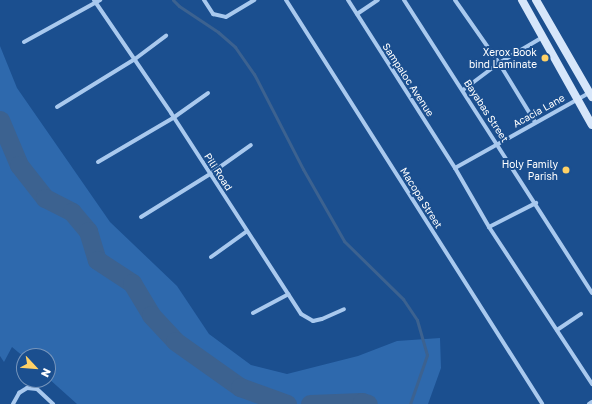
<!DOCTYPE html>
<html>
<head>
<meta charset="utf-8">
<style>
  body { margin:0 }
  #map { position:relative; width:592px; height:404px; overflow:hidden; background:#1b4f8f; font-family:"Golos Text",sans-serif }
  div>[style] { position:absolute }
  .green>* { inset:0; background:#2e69ad }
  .stream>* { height:3px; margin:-1.5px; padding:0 1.5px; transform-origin:1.5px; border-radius:1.5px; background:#3c6290 }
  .river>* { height:19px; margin:-9.5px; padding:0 9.5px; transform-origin:9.5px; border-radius:9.5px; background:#3c6290 }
  .minor>* { height:4px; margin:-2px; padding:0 2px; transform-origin:2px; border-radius:2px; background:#a9c9ee }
  .secondary>* { height:8px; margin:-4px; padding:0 4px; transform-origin:4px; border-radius:4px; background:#d6e6fa }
  .dots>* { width:11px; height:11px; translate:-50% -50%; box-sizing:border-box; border:2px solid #1b4f8f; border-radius:50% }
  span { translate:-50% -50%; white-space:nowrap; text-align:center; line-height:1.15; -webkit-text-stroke:4px #1b4f8f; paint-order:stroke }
  .poi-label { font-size:10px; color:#fff }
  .right { translate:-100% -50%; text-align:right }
  .street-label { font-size:10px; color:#fff }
  .north { position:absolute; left:16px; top:348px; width:40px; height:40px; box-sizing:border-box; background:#1b4f8f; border:1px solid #7695bc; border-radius:50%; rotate:116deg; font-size:11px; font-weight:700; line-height:16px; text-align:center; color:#fff }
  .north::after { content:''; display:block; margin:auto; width:14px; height:18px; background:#ffd166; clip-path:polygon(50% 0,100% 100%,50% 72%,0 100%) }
</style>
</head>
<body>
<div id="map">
  <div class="green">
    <div style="clip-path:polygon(0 46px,17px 88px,110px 222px,177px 286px,209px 334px,251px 365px,287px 374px,358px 356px,397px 341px,440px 338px,441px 368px,428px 404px,77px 404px,48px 378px,48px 356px,24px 357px,12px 347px,4px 362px,0 356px)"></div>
  </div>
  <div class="stream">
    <div style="left:173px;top:0;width:8px;rotate:45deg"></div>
    <div style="left:179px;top:6px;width:47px;rotate:33.7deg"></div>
    <div style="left:218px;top:32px;width:23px;rotate:41deg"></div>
    <div style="left:235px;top:47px;width:33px;rotate:55deg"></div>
    <div style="left:254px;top:74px;width:107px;rotate:62.7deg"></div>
    <div style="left:303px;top:169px;width:83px;rotate:60.3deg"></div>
    <div style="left:344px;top:241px;width:83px;rotate:44.5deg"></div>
    <div style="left:403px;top:299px;width:25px;rotate:56deg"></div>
    <div style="left:417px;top:320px;width:36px;rotate:74deg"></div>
    <div style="left:427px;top:355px;width:52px;rotate:109.1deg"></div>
  </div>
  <div class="river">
    <div style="left:0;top:120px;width:49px;rotate:67.1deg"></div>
    <div style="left:19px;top:165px;width:42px;rotate:51.8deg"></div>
    <div style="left:45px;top:198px;width:30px;rotate:27deg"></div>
    <div style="left:72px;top:212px;width:25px;rotate:50deg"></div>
    <div style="left:88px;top:231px;width:30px;rotate:73deg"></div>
    <div style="left:97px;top:260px;width:42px;rotate:33.3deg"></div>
    <div style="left:132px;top:283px;width:37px;rotate:59deg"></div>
    <div style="left:151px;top:315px;width:35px;rotate:47deg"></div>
    <div style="left:175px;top:341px;width:80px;rotate:35.3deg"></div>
    <div style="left:240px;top:387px;width:50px;rotate:19.9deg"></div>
    <div style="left:310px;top:404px;width:52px;rotate:-2.2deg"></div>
    <div style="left:362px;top:402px;width:6px;rotate:18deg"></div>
  </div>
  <div class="minor">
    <div style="left:94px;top:0;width:137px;rotate:55.7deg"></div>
    <div style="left:171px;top:113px;width:239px;rotate:57.1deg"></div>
    <div style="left:301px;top:314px;width:14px;rotate:30deg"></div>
    <div style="left:313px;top:321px;width:9px;rotate:-13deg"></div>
    <div style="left:322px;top:319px;width:24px;rotate:-24deg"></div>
    <div style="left:204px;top:0;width:17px;rotate:57deg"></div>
    <div style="left:213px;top:14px;width:13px;rotate:13deg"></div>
    <div style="left:226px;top:17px;width:33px;rotate:-31deg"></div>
    <div style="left:286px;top:0;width:478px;rotate:57.6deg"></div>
    <div style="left:348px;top:0;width:199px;rotate:57.5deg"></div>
    <div style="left:455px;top:168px;width:68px;rotate:60deg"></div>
    <div style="left:489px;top:227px;width:188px;rotate:56.7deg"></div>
    <div style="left:404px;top:0;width:348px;rotate:57.3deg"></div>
    <div style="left:455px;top:0;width:77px;rotate:55.1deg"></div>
    <div style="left:499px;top:63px;width:69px;rotate:58.6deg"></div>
    <div style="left:357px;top:14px;width:25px;rotate:-34deg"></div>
    <div style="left:24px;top:42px;width:87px;rotate:-28.9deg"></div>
    <div style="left:463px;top:90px;width:45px;rotate:-36.9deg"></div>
    <div style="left:499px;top:63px;width:51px;rotate:-30.6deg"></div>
    <div style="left:57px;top:107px;width:92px;rotate:-31.6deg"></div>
    <div style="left:135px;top:59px;width:39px;rotate:-37deg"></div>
    <div style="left:98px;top:162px;width:87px;rotate:-30.4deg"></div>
    <div style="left:173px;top:118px;width:43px;rotate:-35.5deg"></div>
    <div style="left:455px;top:168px;width:154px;rotate:-29.2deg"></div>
    <div style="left:141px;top:217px;width:81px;rotate:-31.9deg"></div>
    <div style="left:210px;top:174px;width:50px;rotate:-35.3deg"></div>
    <div style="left:489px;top:227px;width:53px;rotate:-27.1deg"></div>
    <div style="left:211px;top:257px;width:44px;rotate:-35.8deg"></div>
    <div style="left:253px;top:313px;width:40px;rotate:-28deg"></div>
    <div style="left:557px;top:330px;width:29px;rotate:-34deg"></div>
    <div style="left:13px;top:404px;width:13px;rotate:-61deg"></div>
    <div style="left:19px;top:393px;width:9px;rotate:-32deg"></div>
    <div style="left:27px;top:388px;width:10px;rotate:6deg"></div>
    <div style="left:37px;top:389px;width:22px;rotate:43deg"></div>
    <div style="left:589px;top:404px;width:4px;rotate:-34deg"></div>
  </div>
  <div class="secondary">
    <div style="left:522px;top:0;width:143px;rotate:60.8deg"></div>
    <div style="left:536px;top:0;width:112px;rotate:60deg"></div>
  </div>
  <div class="dots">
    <div style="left:545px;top:58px;background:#ffd166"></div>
    <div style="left:566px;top:170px;background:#ffd166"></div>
  </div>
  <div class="poi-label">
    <span class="right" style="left:537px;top:58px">Xerox Book<br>bind Laminate</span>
    <span class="right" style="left:558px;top:170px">Holy Family<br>Parish</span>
  </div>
  <div class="street-label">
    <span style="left:408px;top:80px;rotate:57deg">Sampaloc Avenue</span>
    <span style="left:486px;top:111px;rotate:57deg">Bayabas Street</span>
    <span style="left:539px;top:111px;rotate:-29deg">Acacia Lane</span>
    <span style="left:218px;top:172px;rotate:57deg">Pili Road</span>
    <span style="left:421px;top:198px;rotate:58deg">Macopa Street</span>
  </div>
  <div class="north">N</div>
</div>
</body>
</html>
